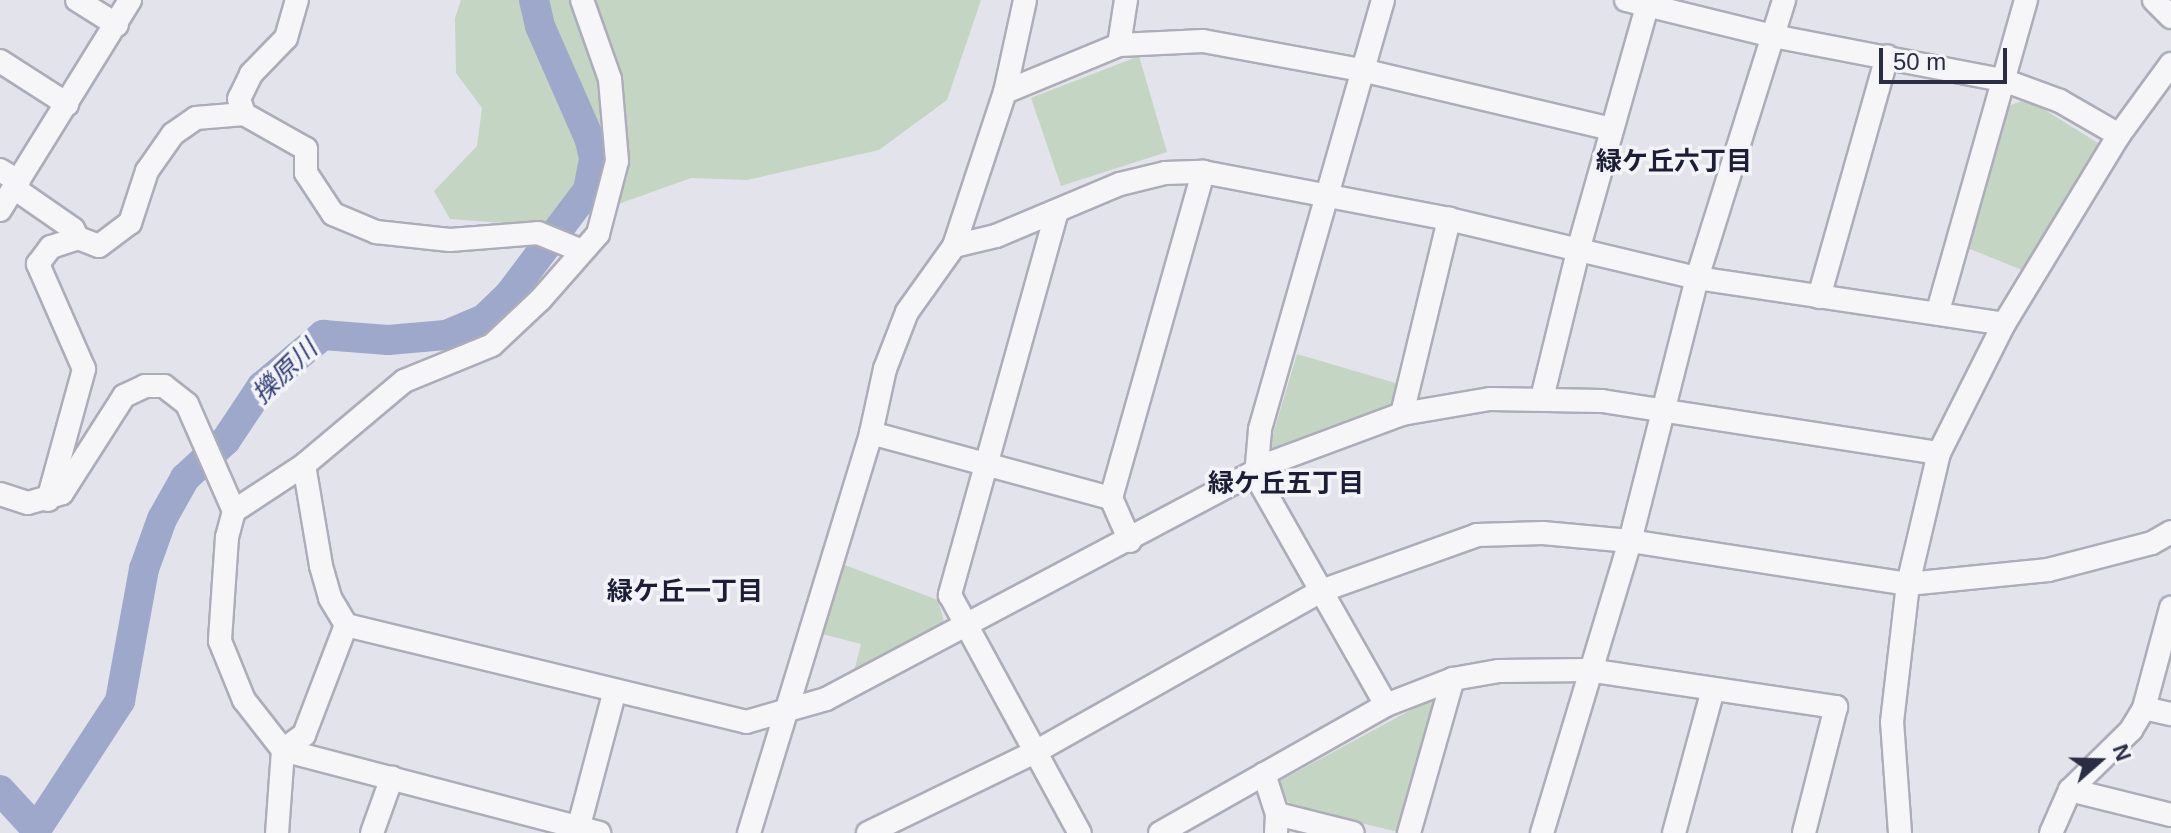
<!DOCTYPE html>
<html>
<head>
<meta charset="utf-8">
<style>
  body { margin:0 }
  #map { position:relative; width:2171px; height:833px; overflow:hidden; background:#e3e4eb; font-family:Helvetica,"Noto Sans JP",sans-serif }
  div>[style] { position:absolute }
  .green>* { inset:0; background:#c4d5c4 }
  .river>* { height:30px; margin:-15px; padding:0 15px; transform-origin:15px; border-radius:15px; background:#9ea8cb }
  .roads { filter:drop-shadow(2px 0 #acadb9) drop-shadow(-2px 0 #acadb9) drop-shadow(0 2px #acadb9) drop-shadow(0 -2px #acadb9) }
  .minor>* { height:22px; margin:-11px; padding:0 11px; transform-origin:11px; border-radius:11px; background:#f6f6f9 }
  span { translate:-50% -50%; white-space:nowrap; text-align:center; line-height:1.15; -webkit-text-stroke:7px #f3f4f8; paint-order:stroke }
  .neighbourhood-label { font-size:26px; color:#1c1e35; font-weight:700 }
  .water-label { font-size:26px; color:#344178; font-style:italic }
  .north { position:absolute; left:2059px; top:721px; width:80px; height:80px; -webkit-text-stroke:6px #f3f4f8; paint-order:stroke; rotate:70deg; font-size:22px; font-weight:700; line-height:32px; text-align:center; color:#2a2d44 }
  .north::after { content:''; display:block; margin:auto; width:28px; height:36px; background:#2a2d44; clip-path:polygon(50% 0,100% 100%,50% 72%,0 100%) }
  .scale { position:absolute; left:1879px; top:48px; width:128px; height:36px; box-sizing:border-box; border:4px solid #2a2d44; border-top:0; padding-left:10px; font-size:24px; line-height:28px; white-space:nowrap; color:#2a2d44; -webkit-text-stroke:6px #f3f4f8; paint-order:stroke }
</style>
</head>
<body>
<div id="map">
  <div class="green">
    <div style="clip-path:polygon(461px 0,981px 0,947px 100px,879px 150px,747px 180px,691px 178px,554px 227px,450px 219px,434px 191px,477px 146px,482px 108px,456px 73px,455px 18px)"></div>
    <div style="clip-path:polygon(1139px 56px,1167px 152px,1061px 186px,1031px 98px)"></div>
    <div style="clip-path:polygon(2027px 99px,2098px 143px,2022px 270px,1965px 247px,2008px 106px)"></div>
    <div style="clip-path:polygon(1297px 354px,1399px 384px,1387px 411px,1268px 451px)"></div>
    <div style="clip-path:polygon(842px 564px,938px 600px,945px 625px,852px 679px,861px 644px,822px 634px)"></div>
    <div style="clip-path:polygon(1431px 699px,1436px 705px,1398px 832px,1291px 806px,1276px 783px)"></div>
  </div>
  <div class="river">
    <div style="left:0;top:790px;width:53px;rotate:47.3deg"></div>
    <div style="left:34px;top:833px;width:158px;rotate:-56.9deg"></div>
    <div style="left:120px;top:701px;width:134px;rotate:-79.7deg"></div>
    <div style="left:144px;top:569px;width:53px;rotate:-70.2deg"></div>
    <div style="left:162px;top:519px;width:47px;rotate:-60.7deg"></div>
    <div style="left:185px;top:478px;width:56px;rotate:-42.8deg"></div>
    <div style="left:226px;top:440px;width:65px;rotate:-56.3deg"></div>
    <div style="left:262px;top:386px;width:80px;rotate:-39.9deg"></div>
    <div style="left:323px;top:335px;width:65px;rotate:4.4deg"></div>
    <div style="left:388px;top:340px;width:58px;rotate:-4.9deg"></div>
    <div style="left:446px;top:335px;width:41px;rotate:-22.8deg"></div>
    <div style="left:484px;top:319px;width:35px;rotate:-44deg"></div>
    <div style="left:509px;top:295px;width:131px;rotate:-53deg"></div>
    <div style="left:588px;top:190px;width:33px;rotate:-79deg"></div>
    <div style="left:594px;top:158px;width:18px;rotate:-103deg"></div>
    <div style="left:590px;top:140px;width:124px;rotate:-113.7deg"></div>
    <div style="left:540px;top:26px;width:27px;rotate:-103deg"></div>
  </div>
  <div class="roads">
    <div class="minor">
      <div style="left:77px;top:0;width:47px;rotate:32deg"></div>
      <div style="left:1383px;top:0;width:447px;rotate:106deg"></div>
      <div style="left:1260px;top:430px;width:46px;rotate:95deg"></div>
      <div style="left:1256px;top:476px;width:263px;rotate:60.4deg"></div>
      <div style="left:1626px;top:0;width:151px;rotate:13.8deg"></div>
      <div style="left:1773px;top:36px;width:237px;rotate:10.9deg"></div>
      <div style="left:2006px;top:81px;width:58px;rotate:20.3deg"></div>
      <div style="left:2060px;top:101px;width:68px;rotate:30deg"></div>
      <div style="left:2154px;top:0;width:24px;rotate:45deg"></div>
      <div style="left:1119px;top:45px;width:46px;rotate:-81.2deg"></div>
      <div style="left:0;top:61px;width:80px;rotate:32.7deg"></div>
      <div style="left:1005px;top:92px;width:123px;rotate:-22.4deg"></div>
      <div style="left:1119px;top:45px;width:84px;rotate:-2.7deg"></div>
      <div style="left:1203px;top:41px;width:166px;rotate:10.4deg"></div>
      <div style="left:1366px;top:71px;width:252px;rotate:13.3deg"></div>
      <div style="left:244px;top:114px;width:16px;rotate:-108deg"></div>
      <div style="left:239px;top:99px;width:28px;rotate:-64deg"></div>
      <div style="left:251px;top:74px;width:50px;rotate:-45.8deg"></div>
      <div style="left:286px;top:38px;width:40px;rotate:-74deg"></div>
      <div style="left:0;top:170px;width:22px;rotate:32deg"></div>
      <div style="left:14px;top:188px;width:72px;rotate:34.8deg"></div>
      <div style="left:73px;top:229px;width:10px;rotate:61deg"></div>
      <div style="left:0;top:210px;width:247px;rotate:-58.2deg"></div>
      <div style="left:1057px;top:211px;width:399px;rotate:105.6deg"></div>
      <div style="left:950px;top:595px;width:271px;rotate:61.4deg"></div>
      <div style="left:954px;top:246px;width:43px;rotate:-13.4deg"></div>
      <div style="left:996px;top:236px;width:134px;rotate:-22.8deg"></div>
      <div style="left:1120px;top:184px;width:46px;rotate:-13.7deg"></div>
      <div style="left:1165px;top:173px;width:38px;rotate:-2deg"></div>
      <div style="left:1203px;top:172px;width:250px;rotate:10.8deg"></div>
      <div style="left:1449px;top:219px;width:255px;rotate:13.4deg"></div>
      <div style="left:1697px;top:278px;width:310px;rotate:8.5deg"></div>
      <div style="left:1819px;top:297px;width:250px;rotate:-74.2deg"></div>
      <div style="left:1938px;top:311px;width:323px;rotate:-74.2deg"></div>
      <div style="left:1542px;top:398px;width:155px;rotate:-76.2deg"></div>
      <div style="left:1579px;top:247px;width:257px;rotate:-74.2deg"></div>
      <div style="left:1402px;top:414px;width:201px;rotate:-76.4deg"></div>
      <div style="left:871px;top:433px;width:249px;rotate:15.2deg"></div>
      <div style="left:304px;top:465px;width:102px;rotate:80.4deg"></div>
      <div style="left:321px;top:566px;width:33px;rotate:74deg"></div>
      <div style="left:330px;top:598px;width:31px;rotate:59deg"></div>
      <div style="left:346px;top:625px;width:412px;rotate:13.6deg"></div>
      <div style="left:746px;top:722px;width:83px;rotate:-16deg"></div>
      <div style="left:826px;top:699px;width:506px;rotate:-27.93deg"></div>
      <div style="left:1273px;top:462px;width:138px;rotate:-20.4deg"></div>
      <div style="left:1402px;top:414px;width:89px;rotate:-9.7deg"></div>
      <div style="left:1490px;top:399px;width:112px;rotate:1deg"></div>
      <div style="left:1602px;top:401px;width:341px;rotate:8.8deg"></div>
      <div style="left:0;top:494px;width:29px;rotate:18deg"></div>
      <div style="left:28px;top:503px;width:35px;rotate:-16deg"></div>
      <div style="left:62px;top:493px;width:115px;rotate:-57.4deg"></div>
      <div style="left:124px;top:396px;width:23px;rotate:-25deg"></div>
      <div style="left:145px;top:386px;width:19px"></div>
      <div style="left:164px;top:386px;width:29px;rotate:38deg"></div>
      <div style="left:187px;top:404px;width:117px;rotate:66.3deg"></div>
      <div style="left:234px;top:511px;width:27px;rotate:105deg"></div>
      <div style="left:227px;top:537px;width:104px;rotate:93.9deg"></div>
      <div style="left:220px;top:641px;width:64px;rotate:67.9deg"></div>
      <div style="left:244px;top:700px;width:63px;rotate:52deg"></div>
      <div style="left:283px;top:750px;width:83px;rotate:94.1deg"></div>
      <div style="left:48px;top:500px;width:136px;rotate:-74.6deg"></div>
      <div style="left:84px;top:369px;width:115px;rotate:-113.7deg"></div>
      <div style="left:38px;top:264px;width:21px;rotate:-53deg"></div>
      <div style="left:51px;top:247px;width:28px;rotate:-18deg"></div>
      <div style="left:78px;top:238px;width:22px;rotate:21deg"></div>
      <div style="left:99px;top:246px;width:39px;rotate:-37deg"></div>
      <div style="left:130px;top:223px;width:55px;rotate:-71.9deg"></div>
      <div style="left:147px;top:171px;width:45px;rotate:-54.9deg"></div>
      <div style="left:173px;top:134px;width:28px;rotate:-35deg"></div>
      <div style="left:196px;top:118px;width:48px;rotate:-4.8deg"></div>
      <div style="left:244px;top:114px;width:71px;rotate:29.4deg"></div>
      <div style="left:306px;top:149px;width:24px;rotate:90deg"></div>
      <div style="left:306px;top:173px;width:49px;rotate:56.6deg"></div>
      <div style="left:333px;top:214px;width:47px;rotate:22.7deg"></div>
      <div style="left:376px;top:232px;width:74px;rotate:6.2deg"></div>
      <div style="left:450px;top:240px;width:88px;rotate:-4.5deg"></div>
      <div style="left:538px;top:233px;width:48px;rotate:22.2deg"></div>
      <div style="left:234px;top:511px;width:84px;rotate:-33.3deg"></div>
      <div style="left:304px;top:465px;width:131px;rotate:-40deg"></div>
      <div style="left:404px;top:381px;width:95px;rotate:-22.2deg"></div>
      <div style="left:492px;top:345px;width:66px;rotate:-43.2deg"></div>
      <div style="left:540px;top:300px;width:88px;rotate:-48.7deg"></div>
      <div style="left:598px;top:234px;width:75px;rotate:-75.4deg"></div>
      <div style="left:617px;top:161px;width:82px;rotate:-94.9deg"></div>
      <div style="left:610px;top:79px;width:84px;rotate:-109.5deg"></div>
      <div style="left:1130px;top:541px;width:47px;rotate:-113.8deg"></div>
      <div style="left:1111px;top:498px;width:339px;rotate:-74.2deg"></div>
      <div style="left:2144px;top:708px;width:104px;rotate:-74.9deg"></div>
      <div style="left:283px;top:750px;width:327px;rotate:14.7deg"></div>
      <div style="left:283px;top:750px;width:26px;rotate:-36deg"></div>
      <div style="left:304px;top:735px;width:118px;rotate:-69.1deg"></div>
      <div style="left:1264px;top:774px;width:42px;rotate:72deg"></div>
      <div style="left:1277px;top:814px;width:19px;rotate:93deg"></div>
      <div style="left:2070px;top:790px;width:104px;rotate:13.9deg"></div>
      <div style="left:1277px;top:814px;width:78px;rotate:14deg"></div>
      <div style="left:372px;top:833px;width:59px;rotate:-70.3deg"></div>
      <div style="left:577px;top:833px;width:144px;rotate:-75.1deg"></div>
      <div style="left:749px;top:833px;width:418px;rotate:-73deg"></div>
      <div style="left:871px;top:433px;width:66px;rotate:-77.7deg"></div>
      <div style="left:885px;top:369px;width:61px;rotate:-68.9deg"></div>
      <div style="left:907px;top:312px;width:81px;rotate:-54.5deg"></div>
      <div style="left:954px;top:246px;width:162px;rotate:-71.7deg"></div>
      <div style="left:1005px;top:92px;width:94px;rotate:-77.7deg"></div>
      <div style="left:868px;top:833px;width:188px;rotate:-25.9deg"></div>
      <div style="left:1037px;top:751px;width:326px;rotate:-29.4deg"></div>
      <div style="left:1321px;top:591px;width:166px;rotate:-19.7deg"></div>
      <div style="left:1477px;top:535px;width:66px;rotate:-1.7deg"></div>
      <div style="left:1543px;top:533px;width:87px;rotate:5.3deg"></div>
      <div style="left:1630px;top:541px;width:281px;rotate:8.8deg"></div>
      <div style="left:1908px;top:584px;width:141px;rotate:-5.7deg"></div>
      <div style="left:2048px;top:570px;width:107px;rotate:-14.6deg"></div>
      <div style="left:2152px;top:543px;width:22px;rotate:-30deg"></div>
      <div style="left:1160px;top:833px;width:260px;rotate:-29.5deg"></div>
      <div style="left:1386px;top:705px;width:72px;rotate:-21.2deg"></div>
      <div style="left:1453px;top:679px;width:47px;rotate:-9.9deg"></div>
      <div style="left:1499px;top:671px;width:89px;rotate:-0.6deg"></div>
      <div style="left:1588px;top:670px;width:251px;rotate:8.5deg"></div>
      <div style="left:1836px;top:707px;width:130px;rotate:104.3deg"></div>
      <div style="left:1409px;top:833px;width:160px;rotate:-74.1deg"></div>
      <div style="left:1542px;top:833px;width:305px;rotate:-73.2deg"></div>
      <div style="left:1630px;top:541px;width:271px;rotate:-75.7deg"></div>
      <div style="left:1697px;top:278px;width:291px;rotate:-72.6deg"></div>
      <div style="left:1674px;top:833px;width:149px;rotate:-74.8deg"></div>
      <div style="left:1900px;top:833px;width:111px;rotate:-94.1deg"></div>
      <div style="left:1892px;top:722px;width:139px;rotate:-83.4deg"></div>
      <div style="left:1908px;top:584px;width:135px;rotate:-76.7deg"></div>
      <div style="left:1939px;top:453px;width:144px;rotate:-63.3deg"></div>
      <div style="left:2004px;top:324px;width:221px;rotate:-58.7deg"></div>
      <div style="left:2119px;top:135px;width:88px;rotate:-53.8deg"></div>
      <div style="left:2051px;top:833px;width:47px;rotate:-66.2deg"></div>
      <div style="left:2070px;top:790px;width:86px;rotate:-44.5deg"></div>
      <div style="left:2131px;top:730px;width:26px;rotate:-59deg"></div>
      <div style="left:2144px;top:708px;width:28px;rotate:13deg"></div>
    </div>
  </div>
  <div class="neighbourhood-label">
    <span style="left:1674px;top:162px">緑ケ丘六丁目</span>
    <span style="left:1286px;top:484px">緑ケ丘五丁目</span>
    <span style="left:685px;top:592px">緑ケ丘一丁目</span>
  </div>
  <div class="water-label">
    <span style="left:285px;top:372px;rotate:-44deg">擽原川</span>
  </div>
  <div class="north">N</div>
  <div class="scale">50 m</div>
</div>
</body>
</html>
